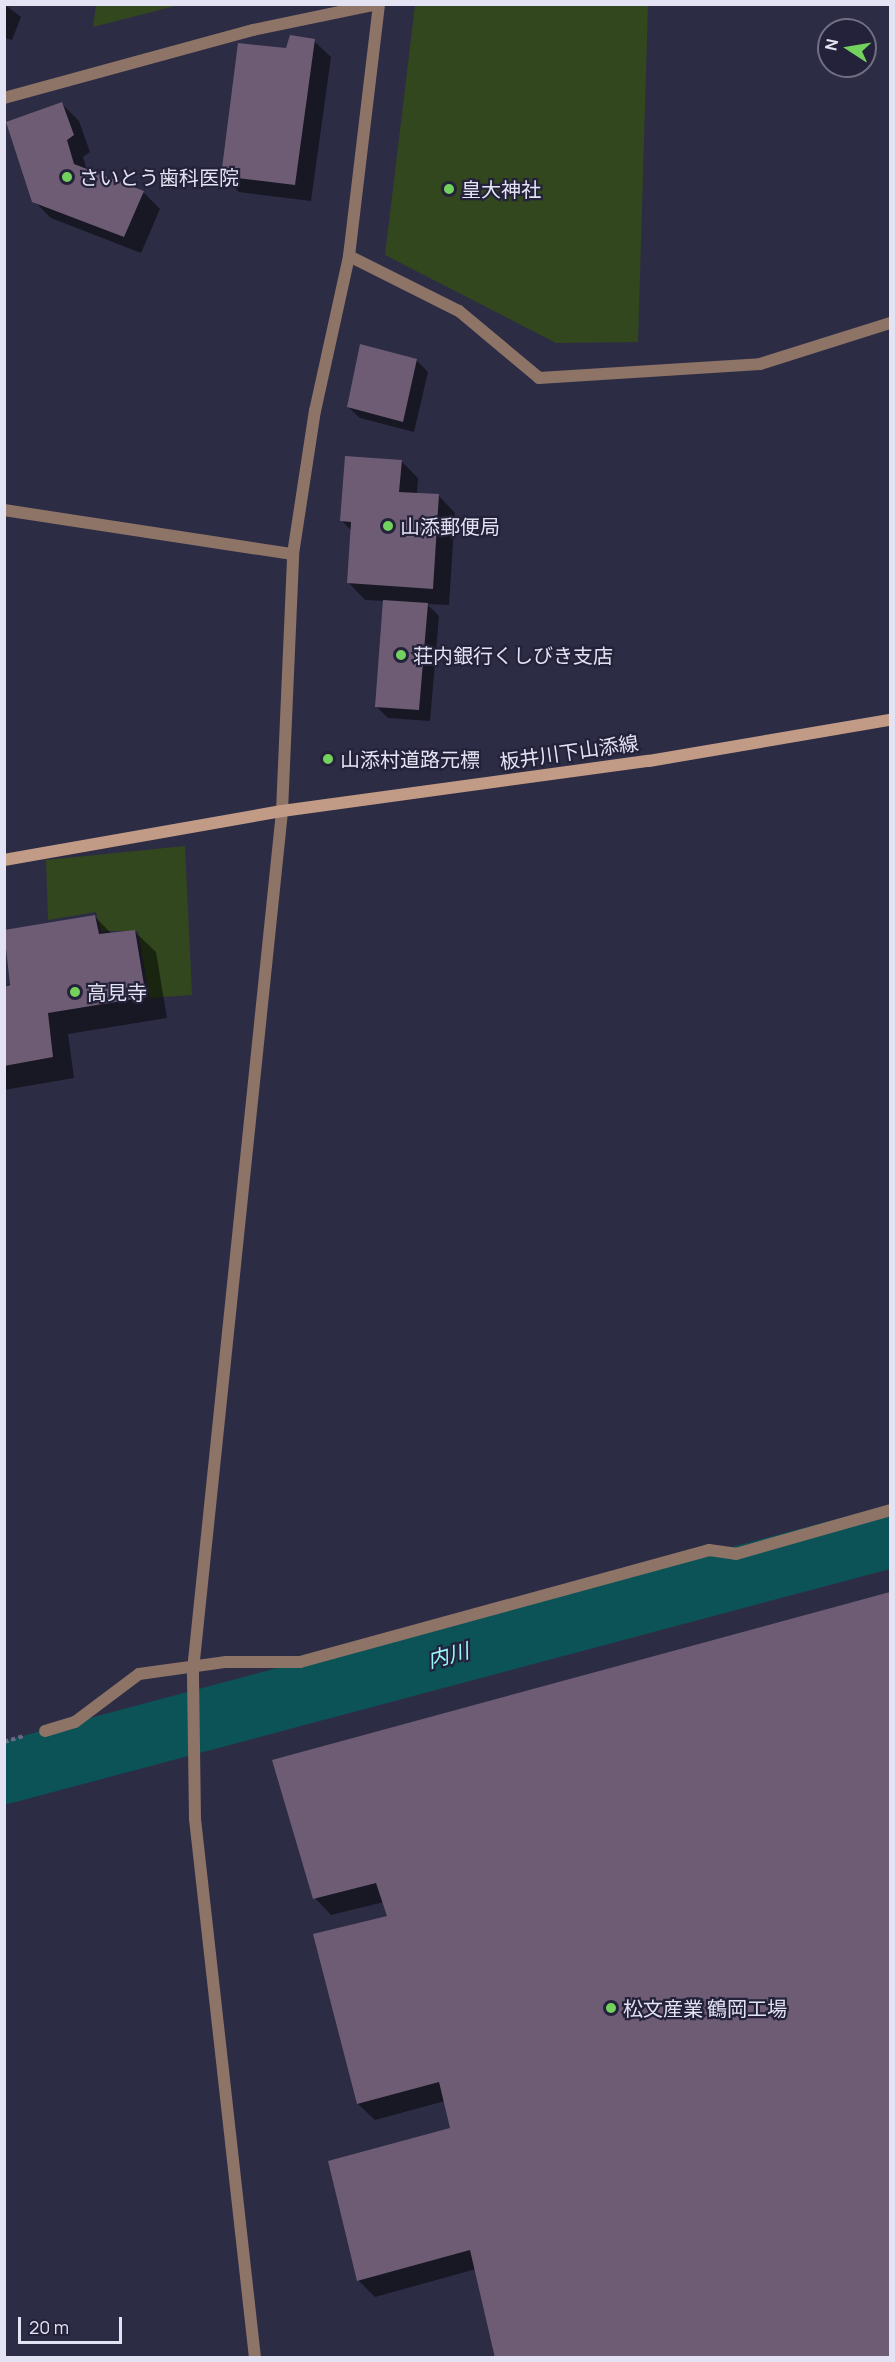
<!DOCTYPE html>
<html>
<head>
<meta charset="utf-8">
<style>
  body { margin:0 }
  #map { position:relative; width:895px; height:2362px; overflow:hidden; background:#2d2c45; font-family:Manrope,"Noto Sans JP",sans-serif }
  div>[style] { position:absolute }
  .green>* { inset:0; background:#32471d }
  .shadow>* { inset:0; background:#0007 }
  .river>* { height:62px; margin:-31px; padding:0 31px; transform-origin:31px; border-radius:31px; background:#0c5357 }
  .building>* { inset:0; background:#6e5c75 }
  .path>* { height:4px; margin-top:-2px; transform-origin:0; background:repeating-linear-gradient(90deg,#69687e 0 4.5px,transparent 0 7.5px) }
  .minor>* { height:12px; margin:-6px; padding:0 6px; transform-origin:6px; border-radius:6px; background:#8d7467 }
  .tertiary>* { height:12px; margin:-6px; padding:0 6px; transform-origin:6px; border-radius:6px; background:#8d7467 }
  .secondary>* { height:12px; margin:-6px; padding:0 6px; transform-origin:6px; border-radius:6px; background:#c29b86 }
  .dots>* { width:16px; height:16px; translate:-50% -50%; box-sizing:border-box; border:3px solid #24223a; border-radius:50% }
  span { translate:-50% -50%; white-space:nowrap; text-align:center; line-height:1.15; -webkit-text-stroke:4.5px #24223a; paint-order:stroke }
  .poi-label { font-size:20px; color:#e3e3f3 }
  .left { translate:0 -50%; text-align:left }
  .street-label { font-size:20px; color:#e3e3f3 }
  .water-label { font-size:21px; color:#99f6fc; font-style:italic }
  .frame { position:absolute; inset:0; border:6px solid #e3e3f3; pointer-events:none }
  .north { position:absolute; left:817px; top:18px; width:60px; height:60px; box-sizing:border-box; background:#24223a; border:2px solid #706f84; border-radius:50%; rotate:282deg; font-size:16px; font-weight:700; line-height:24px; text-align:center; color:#e3e3f3 }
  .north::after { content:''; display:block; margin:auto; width:21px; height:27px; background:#73d25d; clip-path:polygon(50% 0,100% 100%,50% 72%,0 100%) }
  .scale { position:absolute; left:18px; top:2317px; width:104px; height:27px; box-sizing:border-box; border:3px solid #e3e3f3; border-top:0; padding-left:8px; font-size:18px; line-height:21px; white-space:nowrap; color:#e3e3f3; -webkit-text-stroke:4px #24223a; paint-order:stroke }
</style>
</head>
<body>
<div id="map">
  <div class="green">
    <div style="clip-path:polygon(96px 5px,96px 4px,179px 5px,93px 27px)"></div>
    <div style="clip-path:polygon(415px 5px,648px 5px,638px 342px,556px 343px,385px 255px)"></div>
    <div style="clip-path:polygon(185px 846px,192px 995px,150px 998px,138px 931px,101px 931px,96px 912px,48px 920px,46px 860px)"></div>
  </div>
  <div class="shadow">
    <div style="clip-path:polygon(4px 4px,21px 17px,12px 40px,4px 38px)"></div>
    <div style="clip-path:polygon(314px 41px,331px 57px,311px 201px,239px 192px,223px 175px,287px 50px)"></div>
    <div style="clip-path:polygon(62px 104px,79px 121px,90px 152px,83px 157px,87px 170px,144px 193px,160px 209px,141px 253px,51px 218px,34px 201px)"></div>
    <div style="clip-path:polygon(416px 360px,428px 372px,414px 432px,360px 418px,348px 407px)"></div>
    <div style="clip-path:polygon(401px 461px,418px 478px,417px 494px,439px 496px,455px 513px,449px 605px,427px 604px,439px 616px,430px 721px,388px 718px,376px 706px,385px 601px,365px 600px,349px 583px,352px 531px,342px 521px)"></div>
    <div style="clip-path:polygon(95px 917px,112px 934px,134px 931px,156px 952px,167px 1018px,68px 1034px,74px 1078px,4px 1090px,4px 988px)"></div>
    <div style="clip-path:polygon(890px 1594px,890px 2358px,496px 2358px,476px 2269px,375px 2297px,358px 2280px,452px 2129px,445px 2101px,375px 2120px,358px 2104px,389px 1917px,384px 1902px,331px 1915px,315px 1898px,274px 1761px)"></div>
  </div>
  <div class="river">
    <div style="left:4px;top:1773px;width:917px;rotate:-14.92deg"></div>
  </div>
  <div class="building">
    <div style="clip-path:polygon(290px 35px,315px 39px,295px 185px,221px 176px,238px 43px,286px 48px)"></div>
    <div style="clip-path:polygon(62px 102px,74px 135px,67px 140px,74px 164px,144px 191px,124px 237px,32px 202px,6px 122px)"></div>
    <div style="clip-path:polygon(360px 344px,417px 359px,403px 422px,347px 407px)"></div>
    <div style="clip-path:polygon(345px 456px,402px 460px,399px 492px,439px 494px,433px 589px,347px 583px,351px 522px,340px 521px)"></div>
    <div style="clip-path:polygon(383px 600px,428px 603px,419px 710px,375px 707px)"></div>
    <div style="clip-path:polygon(95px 915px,99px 934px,135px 930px,146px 997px,48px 1013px,53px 1057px,4px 1066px,4px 987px,10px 985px,4px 930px)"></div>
    <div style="clip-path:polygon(890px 1592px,890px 2358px,495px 2358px,470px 2250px,357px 2281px,328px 2161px,450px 2128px,439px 2082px,357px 2104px,313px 1934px,387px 1916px,376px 1883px,313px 1899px,272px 1760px)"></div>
  </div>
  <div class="path">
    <div style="left:4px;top:1742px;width:21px;rotate:-17deg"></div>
  </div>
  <div class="minor">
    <div style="left:349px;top:256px;width:123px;rotate:26.6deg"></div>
    <div style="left:459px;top:311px;width:104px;rotate:39.9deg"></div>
    <div style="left:539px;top:378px;width:221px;rotate:-3.6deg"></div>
    <div style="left:760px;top:364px;width:136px;rotate:-17.5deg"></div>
    <div style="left:4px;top:510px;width:292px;rotate:8.7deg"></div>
    <div style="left:45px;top:1731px;width:31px;rotate:-17deg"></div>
    <div style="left:75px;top:1722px;width:80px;rotate:-36.9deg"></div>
    <div style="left:139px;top:1674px;width:88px;rotate:-7.9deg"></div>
    <div style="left:226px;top:1662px;width:74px"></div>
    <div style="left:300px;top:1662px;width:424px;rotate:-15.3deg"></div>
    <div style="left:709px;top:1550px;width:27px;rotate:8deg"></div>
    <div style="left:736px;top:1554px;width:160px;rotate:-15.9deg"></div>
  </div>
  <div class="tertiary">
    <div style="left:4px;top:98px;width:258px;rotate:-15.3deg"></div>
    <div style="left:253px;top:30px;width:127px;rotate:-11.8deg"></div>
    <div style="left:255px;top:2358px;width:542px;rotate:-96.35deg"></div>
    <div style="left:195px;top:1819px;width:149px;rotate:-90.8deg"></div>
    <div style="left:193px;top:1670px;width:864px;rotate:-84.08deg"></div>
    <div style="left:282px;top:811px;width:257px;rotate:-87.5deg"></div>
    <div style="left:293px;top:554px;width:145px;rotate:-81.3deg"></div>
    <div style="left:315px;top:411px;width:159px;rotate:-77.6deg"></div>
    <div style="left:349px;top:256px;width:254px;rotate:-83.2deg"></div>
  </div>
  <div class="secondary">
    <div style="left:4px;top:860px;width:282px;rotate:-10deg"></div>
    <div style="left:282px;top:811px;width:370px;rotate:-7.8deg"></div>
    <div style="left:649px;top:761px;width:244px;rotate:-9.7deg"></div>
  </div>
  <div class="dots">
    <div style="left:67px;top:177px;background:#73d25d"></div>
    <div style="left:449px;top:189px;background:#73d25d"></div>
    <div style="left:388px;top:526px;background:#73d25d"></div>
    <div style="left:401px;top:655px;background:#73d25d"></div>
    <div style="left:328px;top:759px;background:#73d25d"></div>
    <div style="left:75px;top:992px;background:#73d25d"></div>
    <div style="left:611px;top:2008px;background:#73d25d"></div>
  </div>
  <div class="poi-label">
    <span class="left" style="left:79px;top:177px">さいとう歯科医院</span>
    <span class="left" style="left:461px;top:189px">皇大神社</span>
    <span class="left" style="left:400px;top:526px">山添郵便局</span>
    <span class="left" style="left:413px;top:655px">荘内銀行くしびき支店</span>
    <span class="left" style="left:340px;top:759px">山添村道路元標</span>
    <span class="left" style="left:87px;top:992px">高見寺</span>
    <span class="left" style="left:623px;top:2008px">松文産業 鶴岡工場</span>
  </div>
  <div class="street-label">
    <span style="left:569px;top:752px;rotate:-8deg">板井川下山添線</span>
  </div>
  <div class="water-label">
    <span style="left:448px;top:1655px;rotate:-15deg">内川</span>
  </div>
  <div class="frame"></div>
  <div class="north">N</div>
  <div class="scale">20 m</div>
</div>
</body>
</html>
